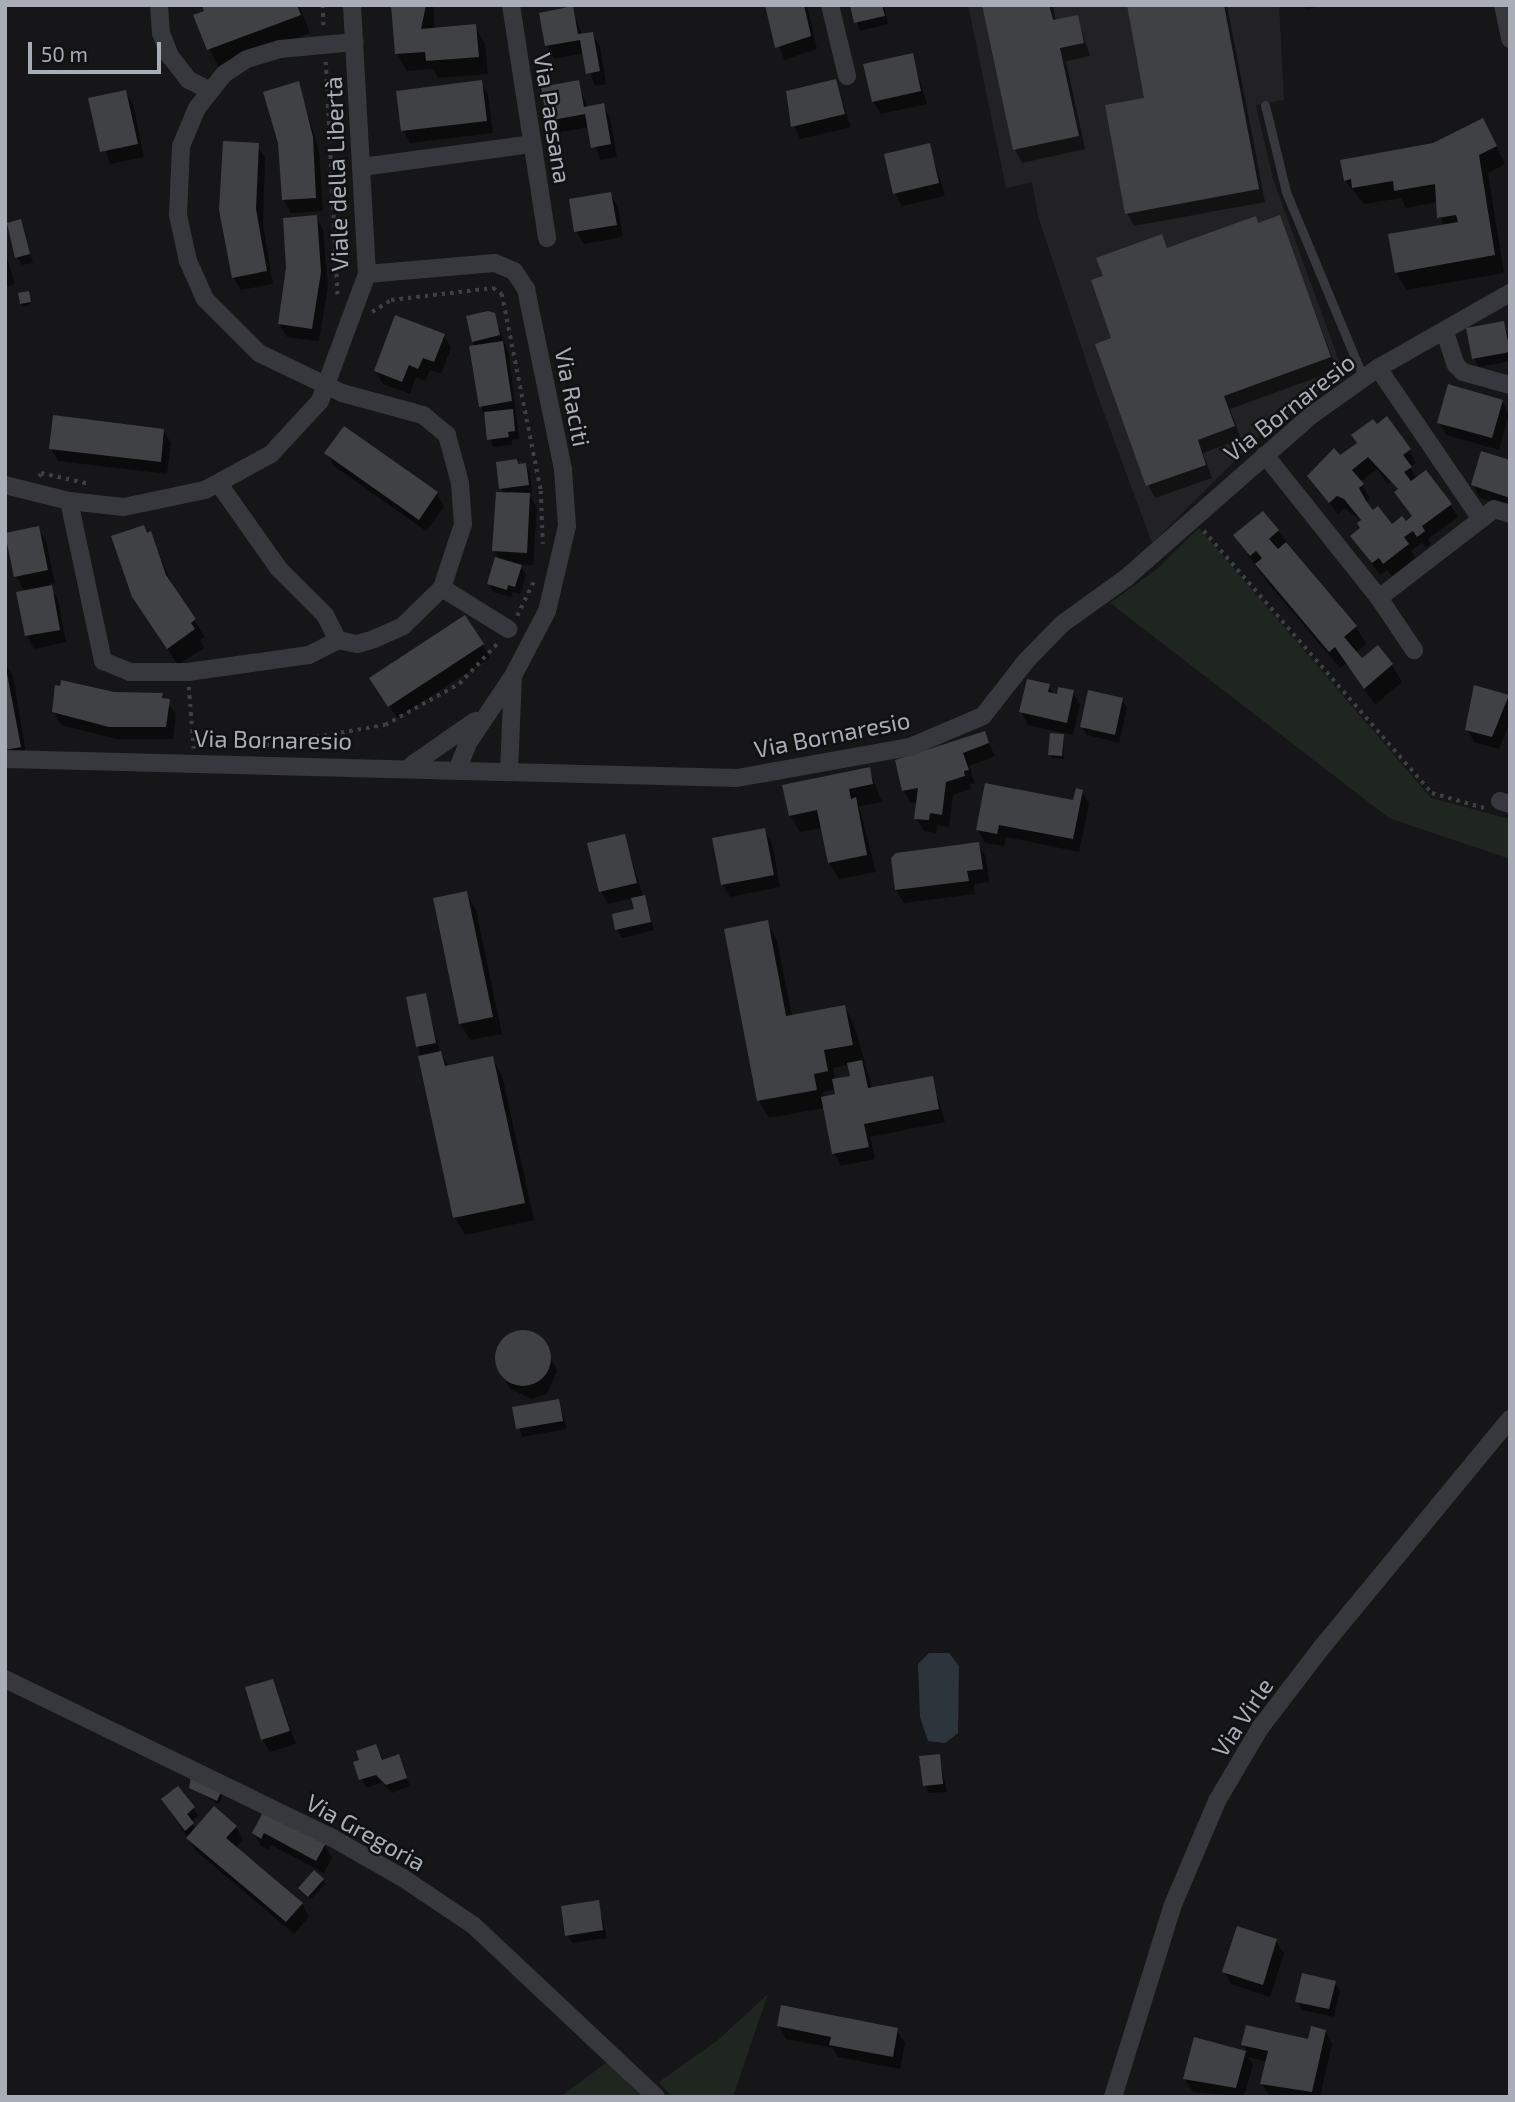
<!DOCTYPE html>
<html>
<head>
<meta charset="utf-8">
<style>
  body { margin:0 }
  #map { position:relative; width:1515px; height:2102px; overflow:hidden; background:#161618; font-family:"Exo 2",sans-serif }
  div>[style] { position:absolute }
  .built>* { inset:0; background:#222225 }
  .green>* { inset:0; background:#1e261f }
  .water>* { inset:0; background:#2c353c }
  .shadow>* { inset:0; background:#0007 }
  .building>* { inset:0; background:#404145 }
  .round { border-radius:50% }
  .path>* { height:3.5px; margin-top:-1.75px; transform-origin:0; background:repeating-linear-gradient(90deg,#3d3f44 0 3.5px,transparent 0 8.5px) }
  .service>* { height:9px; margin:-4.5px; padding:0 4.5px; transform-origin:4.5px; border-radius:4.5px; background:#37383d }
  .minor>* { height:18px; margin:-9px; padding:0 9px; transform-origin:9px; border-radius:9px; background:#37383d }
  span { translate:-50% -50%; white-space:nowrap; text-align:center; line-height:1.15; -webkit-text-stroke:5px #111113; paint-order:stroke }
  .street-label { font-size:24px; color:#a8adb8 }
  .frame { position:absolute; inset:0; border:7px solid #a8adb8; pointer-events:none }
  .scale { position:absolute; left:28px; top:42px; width:133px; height:32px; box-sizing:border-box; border:4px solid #a8adb8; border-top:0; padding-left:9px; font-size:21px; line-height:24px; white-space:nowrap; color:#a8adb8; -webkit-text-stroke:5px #111113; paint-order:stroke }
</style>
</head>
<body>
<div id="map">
  <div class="built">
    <div style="clip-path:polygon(968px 5px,1279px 5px,1284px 100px,1256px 105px,1273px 179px,1343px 372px,1260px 436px,1152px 543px,1097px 394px,1038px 216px,1032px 182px,1006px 188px)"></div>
  </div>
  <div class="green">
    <div style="clip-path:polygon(1199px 528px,1431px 798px,1510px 819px,1510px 859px,1389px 818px,1110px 603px,1157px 569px)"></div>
    <div style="clip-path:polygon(768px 1994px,733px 2097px,672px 2097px,659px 2082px,718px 2040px)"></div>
    <div style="clip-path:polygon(607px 2062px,642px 2097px,560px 2097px)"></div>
  </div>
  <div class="water">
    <div style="clip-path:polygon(929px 1653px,949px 1653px,959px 1666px,958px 1733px,945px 1743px,928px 1741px,920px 1717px,918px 1664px)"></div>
  </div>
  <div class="shadow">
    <div style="clip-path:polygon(207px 5px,299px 5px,310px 33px,218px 67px,195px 16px,206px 12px)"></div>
    <div style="clip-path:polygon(392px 5px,433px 5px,435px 29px,475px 26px,485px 44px,488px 74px,438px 78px,433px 69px,407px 71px,397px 54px)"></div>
    <div style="clip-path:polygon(767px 5px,807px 5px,817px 49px,784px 60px)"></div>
    <div style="clip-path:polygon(851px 5px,884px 5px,888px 24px,860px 31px)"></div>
    <div style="clip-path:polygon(984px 5px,1053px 5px,1056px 21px,1077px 17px,1090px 56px,1066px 61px,1085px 149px,1022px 163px,1015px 150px)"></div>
    <div style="clip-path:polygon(1129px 5px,1227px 5px,1265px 202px,1134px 226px,1127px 213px,1147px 100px)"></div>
    <div style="clip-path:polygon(1304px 5px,1328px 5px,1306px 9px)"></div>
    <div style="clip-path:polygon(572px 8px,582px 35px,592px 34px,600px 46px,606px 84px,595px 86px,584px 53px,554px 59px,547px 46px,541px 14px)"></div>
    <div style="clip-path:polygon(912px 55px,927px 104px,881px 114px,873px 101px)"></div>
    <div style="clip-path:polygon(835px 81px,851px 127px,800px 139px,787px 106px)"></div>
    <div style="clip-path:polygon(481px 82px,488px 95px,493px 133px,410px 143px,403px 130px)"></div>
    <div style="clip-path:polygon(578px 82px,588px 108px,603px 105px,610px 118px,617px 157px,600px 160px,589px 127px,556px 133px,549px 120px)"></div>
    <div style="clip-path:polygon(298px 83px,319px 151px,323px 211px,291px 213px,284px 200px)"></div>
    <div style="clip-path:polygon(126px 92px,133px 105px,144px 157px,110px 164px,90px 100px)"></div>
    <div style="clip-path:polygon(1492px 138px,1505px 164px,1488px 173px,1504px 273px,1407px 290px,1396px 273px,1443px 226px,1438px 202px,1406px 208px,1401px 198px,1364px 204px,1345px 180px)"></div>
    <div style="clip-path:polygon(257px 145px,265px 158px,263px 224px,273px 284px,241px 290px,233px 277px)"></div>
    <div style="clip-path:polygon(929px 145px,945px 196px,902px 206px,895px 193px)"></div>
    <div style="clip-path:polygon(610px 194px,618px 207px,623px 237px,584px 244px,576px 231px)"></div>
    <div style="clip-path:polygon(316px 217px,323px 230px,328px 286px,319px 341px,287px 337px,279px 324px)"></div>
    <div style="clip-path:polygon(1279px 217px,1337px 370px,1230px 409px,1241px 439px,1203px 453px,1212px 478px,1155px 498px,1148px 485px,1105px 277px,1161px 236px,1168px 249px)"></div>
    <div style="clip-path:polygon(20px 221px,33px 263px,22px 265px,17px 257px)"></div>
    <div style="clip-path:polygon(5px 251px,15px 284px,5px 287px)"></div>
    <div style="clip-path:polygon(30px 297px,31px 305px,23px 307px,21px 303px)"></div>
    <div style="clip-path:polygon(494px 315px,509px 355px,519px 439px,512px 440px,512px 445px,493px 447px,481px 406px,474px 341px)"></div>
    <div style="clip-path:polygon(1503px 322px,1510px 339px,1510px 361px,1479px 367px,1474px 359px)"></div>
    <div style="clip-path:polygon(444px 335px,451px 348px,441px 374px,430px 370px,425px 381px,416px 377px,410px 394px,383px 384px,375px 371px)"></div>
    <div style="clip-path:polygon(1502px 401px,1509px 414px,1499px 450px,1446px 435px,1439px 422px)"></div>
    <div style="clip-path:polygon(163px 430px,171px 443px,167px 474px,58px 461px,51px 448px)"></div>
    <div style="clip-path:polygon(evenodd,1409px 450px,1416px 463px,1410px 467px,1417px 479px,1450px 504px,1458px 517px,1428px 539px,1431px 544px,1426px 548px,1422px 542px,1411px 551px,1415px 557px,1392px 576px,1387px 570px,1380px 575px,1353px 536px,1362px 529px,1362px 522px,1345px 508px,1338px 514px,1309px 477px,1340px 458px,1409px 450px,1377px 469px,1388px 484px,1392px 481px,1414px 517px,1405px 523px,1392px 526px,1366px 502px,1370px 498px,1360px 482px,1377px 469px)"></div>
    <div style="clip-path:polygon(327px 453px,437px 494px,444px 507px,426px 531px,334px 466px)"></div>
    <div style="clip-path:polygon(1510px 461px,1510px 507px,1480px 498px,1473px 485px)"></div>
    <div style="clip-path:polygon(525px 464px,530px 473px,532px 493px,529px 494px,537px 508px,533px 565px,520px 565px,526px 575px,520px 594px,513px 592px,511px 597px,493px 592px,489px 584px,500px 561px,494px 550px,504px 494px,501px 488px)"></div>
    <div style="clip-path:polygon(38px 528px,46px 541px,55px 583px,49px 584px,58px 600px,66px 642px,34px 649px,27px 636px,18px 593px,25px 592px,16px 576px)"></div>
    <div style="clip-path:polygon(1278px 531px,1356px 627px,1366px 644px,1355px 653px,1362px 661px,1392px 665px,1402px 682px,1375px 705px,1347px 663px,1340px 668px,1267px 582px,1235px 536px)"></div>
    <div style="clip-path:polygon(150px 533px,174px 589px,205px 637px,200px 640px,204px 648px,178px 665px,133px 596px)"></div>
    <div style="clip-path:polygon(483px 645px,490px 658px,397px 718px,379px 691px)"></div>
    <div style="clip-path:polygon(5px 663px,13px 676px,27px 759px,5px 761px)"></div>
    <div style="clip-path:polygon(1049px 686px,1054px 695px,1073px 692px,1080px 705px,1073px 735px,1028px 725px,1021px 712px)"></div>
    <div style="clip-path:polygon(1475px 687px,1510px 700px,1510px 722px,1499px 749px,1474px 742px,1467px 729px)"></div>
    <div style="clip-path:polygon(113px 694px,162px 695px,176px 714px,173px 739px,117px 739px,61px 725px,54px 712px)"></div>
    <div style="clip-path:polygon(1122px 699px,1127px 708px,1119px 743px,1087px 735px,1082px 727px)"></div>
    <div style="clip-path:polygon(984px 733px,995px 756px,969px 766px,975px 783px,970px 784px,971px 789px,953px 795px,949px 827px,937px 825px,936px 833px,924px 831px,916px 818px,918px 802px,911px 803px,903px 790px)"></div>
    <div style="clip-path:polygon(1063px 736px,1064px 759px,1052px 758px,1050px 755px)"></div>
    <div style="clip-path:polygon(869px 769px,882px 802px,859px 806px,876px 872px,839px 879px,829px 862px,822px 828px,800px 832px,790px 815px)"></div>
    <div style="clip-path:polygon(1081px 791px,1089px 804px,1079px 852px,1006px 837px,1004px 846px,985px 843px,978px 830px,1075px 802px)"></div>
    <div style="clip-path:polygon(764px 830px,772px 843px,780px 887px,730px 897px,722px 884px)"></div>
    <div style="clip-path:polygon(624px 836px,654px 930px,622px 938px,617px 929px,636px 911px,633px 898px,608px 904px,601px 891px)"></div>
    <div style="clip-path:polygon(978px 844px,986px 857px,989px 882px,974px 884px,975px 894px,904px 903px,896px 890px)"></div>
    <div style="clip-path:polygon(466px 893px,476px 910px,502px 1034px,470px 1040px,460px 1023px)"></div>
    <div style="clip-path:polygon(evenodd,767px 922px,777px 940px,792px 1016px,844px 1006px,854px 1024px,872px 1089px,932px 1078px,945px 1122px,870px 1137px,875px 1159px,841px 1166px,834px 1153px,824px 1108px,769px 1118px,759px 1101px,726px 930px,767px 922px,850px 1064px,852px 1077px,835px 1080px,833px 1068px,850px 1064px,767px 922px,836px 1089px,837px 1096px,824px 1098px,823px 1092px,836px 1089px)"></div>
    <div style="clip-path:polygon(425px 995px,440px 1051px,449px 1067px,492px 1058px,502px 1075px,534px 1220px,465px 1235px,455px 1218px,408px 999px)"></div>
    <div style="clip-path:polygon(521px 1332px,543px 1341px,557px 1371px,547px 1394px,531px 1399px,509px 1388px,496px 1359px,501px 1344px)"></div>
    <div style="clip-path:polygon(558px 1401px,567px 1429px,522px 1437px,514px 1409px)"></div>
    <div style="clip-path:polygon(273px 1681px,296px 1744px,270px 1752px,262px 1739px)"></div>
    <div style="clip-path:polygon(376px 1746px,383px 1761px,398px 1756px,410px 1786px,392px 1793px,382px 1782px,366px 1788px,355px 1763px)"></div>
    <div style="clip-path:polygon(939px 1755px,947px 1792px,929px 1793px,925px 1785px)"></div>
    <div style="clip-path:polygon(191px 1788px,220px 1793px,222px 1797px,219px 1804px)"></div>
    <div style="clip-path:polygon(168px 1808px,193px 1808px,198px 1816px,191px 1822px,196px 1829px,236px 1827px,243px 1840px,236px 1848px,302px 1904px,309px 1917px,294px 1934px,196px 1851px)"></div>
    <div style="clip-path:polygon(265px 1813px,324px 1844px,332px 1857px,324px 1873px,271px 1845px,269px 1850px,261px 1846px,254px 1833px)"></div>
    <div style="clip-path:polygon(323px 1880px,325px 1884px,311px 1899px,302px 1892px)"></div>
    <div style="clip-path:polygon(598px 1902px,607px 1938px,572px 1943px,567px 1935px)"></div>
    <div style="clip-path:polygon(1276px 1941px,1284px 1954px,1270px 1997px,1231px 1984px,1224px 1971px)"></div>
    <div style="clip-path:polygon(1335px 1983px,1340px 1991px,1334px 2017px,1302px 2010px,1297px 2001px)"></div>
    <div style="clip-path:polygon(779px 2026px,897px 2030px,905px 2043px,900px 2069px,838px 2057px,833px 2048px,786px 2039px)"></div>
    <div style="clip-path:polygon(1325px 2031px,1332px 2044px,1320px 2097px,1270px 2097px,1262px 2084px,1267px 2062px,1248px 2057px,1253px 2065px,1244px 2097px,1193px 2092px,1185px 2079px,1196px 2039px,1248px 2053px,1243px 2045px,1309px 2041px)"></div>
  </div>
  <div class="building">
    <div style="clip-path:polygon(202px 5px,297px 5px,301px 15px,207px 50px,193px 15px,204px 11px)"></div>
    <div style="clip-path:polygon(391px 5px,426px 5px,421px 29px,476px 24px,479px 57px,426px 61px,425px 52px,395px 54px)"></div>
    <div style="clip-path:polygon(765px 5px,804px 5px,811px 36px,775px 48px)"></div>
    <div style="clip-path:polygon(850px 5px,882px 5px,885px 16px,854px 23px)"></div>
    <div style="clip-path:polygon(982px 5px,1049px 5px,1053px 20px,1078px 15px,1084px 43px,1060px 48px,1079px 136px,1013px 150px)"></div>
    <div style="clip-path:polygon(1127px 5px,1224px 5px,1259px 189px,1125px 214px,1105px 105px,1144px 98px)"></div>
    <div style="clip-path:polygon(573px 6px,578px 34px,593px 32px,600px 71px,586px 74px,580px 40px,545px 46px,539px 13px)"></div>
    <div style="clip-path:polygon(913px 53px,921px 91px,872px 102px,863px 64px)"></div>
    <div style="clip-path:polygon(836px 79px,845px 114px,791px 127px,786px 91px)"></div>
    <div style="clip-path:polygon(482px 80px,487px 121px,401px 131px,396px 91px)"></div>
    <div style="clip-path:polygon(579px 80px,584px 107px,604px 103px,611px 144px,591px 148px,585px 114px,547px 121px,541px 87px)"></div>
    <div style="clip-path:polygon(299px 81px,313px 137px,316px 198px,282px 200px,278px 143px,263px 92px)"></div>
    <div style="clip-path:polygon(126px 90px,138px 144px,100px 152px,88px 98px)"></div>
    <div style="clip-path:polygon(1483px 118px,1497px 146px,1479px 155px,1495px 255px,1395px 273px,1388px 234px,1458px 222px,1456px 215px,1437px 218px,1435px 184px,1394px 191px,1393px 181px,1352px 188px,1351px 179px,1344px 181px,1340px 160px,1433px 143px)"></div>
    <div style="clip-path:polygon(223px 141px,259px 143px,256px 209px,267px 271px,232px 278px,219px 210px)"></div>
    <div style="clip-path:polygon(930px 143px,939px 183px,893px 194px,884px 154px)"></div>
    <div style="clip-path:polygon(611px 192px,617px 225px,574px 232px,569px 199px)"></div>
    <div style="clip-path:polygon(317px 215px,321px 272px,312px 329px,278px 324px,286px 268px,283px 218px)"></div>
    <div style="clip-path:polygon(1280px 215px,1331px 357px,1224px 396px,1235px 426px,1198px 440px,1206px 465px,1146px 486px,1095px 344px,1111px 338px,1091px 280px,1103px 276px,1096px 258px,1162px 234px,1167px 248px,1256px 216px,1258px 223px)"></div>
    <div style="clip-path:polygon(21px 219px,30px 254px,15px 258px,7px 223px)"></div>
    <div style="clip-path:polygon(29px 291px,31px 302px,20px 304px,18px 293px)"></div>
    <div style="clip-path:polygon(488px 311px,495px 313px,500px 335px,472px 342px,466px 316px)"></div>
    <div style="clip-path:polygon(395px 315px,445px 334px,434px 362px,423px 358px,418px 369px,409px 365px,402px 382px,374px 371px)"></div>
    <div style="clip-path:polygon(1504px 321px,1510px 352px,1472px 359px,1466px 328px)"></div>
    <div style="clip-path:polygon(503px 341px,512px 401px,479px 407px,469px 346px)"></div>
    <div style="clip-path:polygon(1448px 384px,1503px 400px,1492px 438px,1437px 423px)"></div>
    <div style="clip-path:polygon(513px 409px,515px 431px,508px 432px,509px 437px,487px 440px,484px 412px)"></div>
    <div style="clip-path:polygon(53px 415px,164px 429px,161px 462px,49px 449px)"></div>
    <div style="clip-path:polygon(evenodd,1387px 416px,1411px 449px,1403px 455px,1412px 467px,1404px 472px,1411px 481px,1426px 470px,1452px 504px,1422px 526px,1425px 531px,1417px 537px,1413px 531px,1404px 537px,1409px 544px,1383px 564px,1379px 558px,1372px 563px,1350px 536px,1360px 528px,1357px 523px,1361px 520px,1344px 499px,1337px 496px,1329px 503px,1307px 476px,1334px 448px,1340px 455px,1357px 443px,1351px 435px,1373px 419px,1377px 424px,1387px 416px,1368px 457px,1398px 489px,1394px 492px,1412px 516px,1406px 521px,1402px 516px,1392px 524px,1378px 506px,1373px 510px,1366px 501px,1359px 488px,1364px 484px,1352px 470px,1368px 457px)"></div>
    <div style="clip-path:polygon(344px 426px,438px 492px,419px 520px,324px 453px)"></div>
    <div style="clip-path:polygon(1481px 451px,1510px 460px,1510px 498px,1471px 485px)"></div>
    <div style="clip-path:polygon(517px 459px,518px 464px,526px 463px,529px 485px,499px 489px,496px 462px)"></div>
    <div style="clip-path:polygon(496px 492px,530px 493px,527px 553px,492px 551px)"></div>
    <div style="clip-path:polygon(1263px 511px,1279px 530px,1269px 539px,1278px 549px,1286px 542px,1357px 626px,1344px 637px,1362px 658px,1378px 645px,1393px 664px,1364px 689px,1335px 647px,1329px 652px,1255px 564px,1262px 558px,1256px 551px,1250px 556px,1233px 535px)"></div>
    <div style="clip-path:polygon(144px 525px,147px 533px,151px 531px,166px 575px,196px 619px,191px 623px,195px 629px,167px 649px,132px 597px,111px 536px)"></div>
    <div style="clip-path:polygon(39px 526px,48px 570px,14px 577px,5px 533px)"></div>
    <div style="clip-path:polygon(495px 557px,522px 565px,515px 587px,508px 585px,507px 590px,487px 584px)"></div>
    <div style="clip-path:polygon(52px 585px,60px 630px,25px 636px,16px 592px)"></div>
    <div style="clip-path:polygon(465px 615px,484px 644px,388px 707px,369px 678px)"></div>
    <div style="clip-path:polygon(5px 663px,21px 747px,5px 750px)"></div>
    <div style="clip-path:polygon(1027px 679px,1050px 684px,1048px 692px,1057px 694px,1058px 687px,1074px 690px,1067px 723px,1019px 712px)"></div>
    <div style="clip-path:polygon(61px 680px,114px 692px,163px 693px,162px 698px,170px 699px,166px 727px,109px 727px,52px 712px,55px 685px,60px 686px)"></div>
    <div style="clip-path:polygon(1474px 685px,1509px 695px,1492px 737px,1465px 730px)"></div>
    <div style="clip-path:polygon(1088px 690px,1123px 698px,1115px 735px,1080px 727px)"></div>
    <div style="clip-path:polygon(985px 731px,989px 743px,963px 753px,969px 770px,964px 771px,965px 776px,946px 782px,942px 815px,930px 813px,929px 820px,914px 819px,918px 788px,902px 791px,895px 760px)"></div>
    <div style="clip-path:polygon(1050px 733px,1064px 734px,1062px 756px,1048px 755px)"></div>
    <div style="clip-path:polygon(870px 767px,873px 784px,849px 789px,851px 799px,856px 797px,867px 855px,828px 863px,817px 810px,789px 816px,782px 785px)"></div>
    <div style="clip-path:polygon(985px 783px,1073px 800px,1076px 788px,1083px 790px,1073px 839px,999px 825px,997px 834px,976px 830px)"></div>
    <div style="clip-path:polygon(765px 828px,774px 875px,721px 885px,712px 838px)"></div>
    <div style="clip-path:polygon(625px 834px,637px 883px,599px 892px,587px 843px)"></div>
    <div style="clip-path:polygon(979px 842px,983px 869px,967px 871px,969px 881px,895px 890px,891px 858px,896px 853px)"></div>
    <div style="clip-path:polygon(467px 891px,493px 1017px,459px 1024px,433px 898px)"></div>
    <div style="clip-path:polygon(645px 895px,651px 922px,615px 930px,612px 914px,634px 909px,631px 898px)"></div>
    <div style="clip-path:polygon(768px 920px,786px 1016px,845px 1005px,853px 1045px,824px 1050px,828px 1071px,814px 1074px,817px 1090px,757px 1101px,724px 929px)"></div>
    <div style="clip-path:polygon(426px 993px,436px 1043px,416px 1047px,406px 997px)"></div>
    <div style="clip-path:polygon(441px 1051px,445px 1066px,493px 1056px,525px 1203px,453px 1218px,418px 1056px)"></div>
    <div style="clip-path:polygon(862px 1060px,868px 1088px,933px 1076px,939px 1109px,864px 1124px,869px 1147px,832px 1154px,821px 1097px,835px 1094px,832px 1079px,850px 1076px,847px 1063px)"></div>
    <div class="round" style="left:495px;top:1330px;width:56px;height:56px"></div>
    <div style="clip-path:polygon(559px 1399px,563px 1421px,516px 1429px,512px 1407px)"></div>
    <div style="clip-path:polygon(273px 1679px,290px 1731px,261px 1740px,245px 1687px)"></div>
    <div style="clip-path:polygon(376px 1744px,382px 1760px,399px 1754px,407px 1778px,386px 1785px,376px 1775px,359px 1780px,353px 1762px,359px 1760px,356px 1751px)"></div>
    <div style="clip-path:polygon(940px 1754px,943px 1784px,923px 1786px,919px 1756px)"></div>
    <div style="clip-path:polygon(191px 1777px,221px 1792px,217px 1801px,189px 1788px)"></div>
    <div style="clip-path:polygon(178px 1786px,195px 1807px,187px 1814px,194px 1823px,185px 1831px,161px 1799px)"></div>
    <div style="clip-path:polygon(214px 1806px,237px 1826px,226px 1838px,303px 1903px,286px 1922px,186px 1838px)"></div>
    <div style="clip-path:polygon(264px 1810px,326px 1843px,316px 1861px,264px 1833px,261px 1839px,252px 1833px)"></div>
    <div style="clip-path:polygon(314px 1870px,324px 1879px,308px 1897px,298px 1888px)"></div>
    <div style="clip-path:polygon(599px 1900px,603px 1930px,565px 1936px,561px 1906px)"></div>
    <div style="clip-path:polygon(1237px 1926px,1277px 1939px,1263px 1985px,1222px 1972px)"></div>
    <div style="clip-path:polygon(1302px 1973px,1336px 1981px,1329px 2009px,1295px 2002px)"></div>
    <div style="clip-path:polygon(781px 2005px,898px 2028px,893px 2057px,829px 2045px,831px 2037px,777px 2026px)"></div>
    <div style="clip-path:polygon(1246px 2025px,1308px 2039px,1311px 2026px,1326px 2030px,1312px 2092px,1260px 2084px,1268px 2051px,1241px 2045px)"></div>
    <div style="clip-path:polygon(1194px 2037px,1246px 2051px,1236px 2088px,1183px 2079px)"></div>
  </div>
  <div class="path">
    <div style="left:323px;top:5px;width:25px;rotate:88deg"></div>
    <div style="left:326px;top:62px;width:237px;rotate:87.1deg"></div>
    <div style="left:372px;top:312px;width:22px;rotate:-32deg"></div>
    <div style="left:391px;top:300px;width:103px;rotate:-6.7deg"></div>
    <div style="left:493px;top:288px;width:11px;rotate:34deg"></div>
    <div style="left:502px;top:294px;width:201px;rotate:78.8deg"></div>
    <div style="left:541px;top:491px;width:53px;rotate:87.8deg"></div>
    <div style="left:39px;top:477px;width:4px;rotate:-63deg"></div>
    <div style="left:41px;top:473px;width:50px;rotate:12.7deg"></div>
    <div style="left:1204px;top:531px;width:347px;rotate:49deg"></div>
    <div style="left:1432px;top:793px;width:54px;rotate:16.1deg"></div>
    <div style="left:517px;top:616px;width:41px;rotate:-64.1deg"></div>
    <div style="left:189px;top:687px;width:62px;rotate:85.4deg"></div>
    <div style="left:257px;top:747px;width:130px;rotate:-9.8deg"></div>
    <div style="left:385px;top:725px;width:85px;rotate:-29deg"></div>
    <div style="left:459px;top:684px;width:58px;rotate:-46.4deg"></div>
  </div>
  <div class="service">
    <div style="left:1265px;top:105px;width:89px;rotate:76.4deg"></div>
    <div style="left:1286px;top:192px;width:200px;rotate:67.4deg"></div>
  </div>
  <div class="minor">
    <div style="left:159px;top:5px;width:28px;rotate:86deg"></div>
    <div style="left:161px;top:33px;width:25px;rotate:69deg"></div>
    <div style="left:170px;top:56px;width:31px;rotate:52deg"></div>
    <div style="left:189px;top:80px;width:22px;rotate:27deg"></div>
    <div style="left:511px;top:5px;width:236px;rotate:81.2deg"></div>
    <div style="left:830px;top:5px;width:73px;rotate:76.5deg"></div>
    <div style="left:1503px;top:5px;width:35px;rotate:78deg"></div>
    <div style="left:362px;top:167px;width:172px;rotate:-7.7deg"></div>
    <div style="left:367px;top:274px;width:128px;rotate:-4.9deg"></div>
    <div style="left:495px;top:263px;width:21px;rotate:23deg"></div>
    <div style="left:514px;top:271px;width:22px;rotate:56deg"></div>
    <div style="left:526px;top:289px;width:185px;rotate:78.4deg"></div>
    <div style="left:563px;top:470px;width:56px;rotate:85.9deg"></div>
    <div style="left:567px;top:526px;width:87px;rotate:103.2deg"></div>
    <div style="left:547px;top:611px;width:73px;rotate:117.6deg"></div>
    <div style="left:1445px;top:332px;width:35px;rotate:72deg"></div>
    <div style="left:1456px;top:365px;width:10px;rotate:45deg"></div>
    <div style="left:1463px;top:372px;width:49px;rotate:15.5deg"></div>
    <div style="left:1378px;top:368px;width:183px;rotate:55.7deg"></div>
    <div style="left:1265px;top:455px;width:183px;rotate:51.4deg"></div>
    <div style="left:1379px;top:598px;width:145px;rotate:-37.7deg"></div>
    <div style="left:1494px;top:509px;width:17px;rotate:17deg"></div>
    <div style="left:219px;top:484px;width:104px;rotate:54.8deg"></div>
    <div style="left:279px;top:569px;width:65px;rotate:45deg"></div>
    <div style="left:325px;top:615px;width:28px;rotate:63deg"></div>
    <div style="left:5px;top:485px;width:66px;rotate:14deg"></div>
    <div style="left:69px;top:501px;width:55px;rotate:6.2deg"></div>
    <div style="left:124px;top:507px;width:83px;rotate:-11.9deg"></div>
    <div style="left:205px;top:490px;width:75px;rotate:-28.6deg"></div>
    <div style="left:271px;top:454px;width:72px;rotate:-47.2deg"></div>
    <div style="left:320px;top:401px;width:135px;rotate:-69.7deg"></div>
    <div style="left:367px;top:274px;width:269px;rotate:-93.2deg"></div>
    <div style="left:69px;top:501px;width:164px;rotate:78deg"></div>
    <div style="left:103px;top:661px;width:29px;rotate:22deg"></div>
    <div style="left:130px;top:672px;width:58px"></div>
    <div style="left:188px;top:672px;width:122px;rotate:-8deg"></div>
    <div style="left:309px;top:655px;width:33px;rotate:-27deg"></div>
    <div style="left:338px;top:640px;width:19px;rotate:12deg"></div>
    <div style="left:357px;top:644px;width:18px;rotate:-16deg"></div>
    <div style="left:374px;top:639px;width:32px;rotate:-24deg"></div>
    <div style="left:403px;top:626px;width:54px;rotate:-44.3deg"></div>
    <div style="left:442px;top:588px;width:67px;rotate:-71.8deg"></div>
    <div style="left:463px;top:524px;width:41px;rotate:-94.2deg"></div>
    <div style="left:460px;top:483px;width:50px;rotate:-105.2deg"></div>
    <div style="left:447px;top:435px;width:31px;rotate:-140deg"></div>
    <div style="left:423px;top:415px;width:84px;rotate:-164.8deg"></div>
    <div style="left:342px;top:393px;width:92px;rotate:-154.3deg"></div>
    <div style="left:259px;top:353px;width:76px;rotate:-135deg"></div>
    <div style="left:205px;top:299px;width:42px;rotate:-114.1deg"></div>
    <div style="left:188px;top:261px;width:47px;rotate:-102.3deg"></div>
    <div style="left:178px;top:215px;width:69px;rotate:-87.5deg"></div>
    <div style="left:181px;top:146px;width:41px;rotate:-67.2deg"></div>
    <div style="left:197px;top:108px;width:43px;rotate:-51.5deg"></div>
    <div style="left:224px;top:74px;width:27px;rotate:-33deg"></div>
    <div style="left:247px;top:59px;width:34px;rotate:-17deg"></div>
    <div style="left:280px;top:49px;width:75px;rotate:-5.3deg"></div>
    <div style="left:442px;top:588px;width:78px;rotate:31.8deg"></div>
    <div style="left:1379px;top:598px;width:63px;rotate:56.1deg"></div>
    <div style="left:5px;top:759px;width:732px;rotate:1.49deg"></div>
    <div style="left:737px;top:778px;width:176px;rotate:-10.2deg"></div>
    <div style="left:910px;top:747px;width:79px;rotate:-23deg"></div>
    <div style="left:983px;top:716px;width:70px;rotate:-52deg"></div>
    <div style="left:1026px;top:661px;width:52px;rotate:-45.8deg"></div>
    <div style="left:1062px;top:624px;width:79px;rotate:-35.7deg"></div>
    <div style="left:1126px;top:578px;width:244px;rotate:-41.3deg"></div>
    <div style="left:1309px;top:417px;width:85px;rotate:-35.4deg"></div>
    <div style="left:1378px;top:368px;width:152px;rotate:-29.6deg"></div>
    <div style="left:412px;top:765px;width:77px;rotate:-34.9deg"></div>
    <div style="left:458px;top:768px;width:27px;rotate:-68deg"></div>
    <div style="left:468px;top:743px;width:81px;rotate:-56.1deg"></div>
    <div style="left:513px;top:676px;width:94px;rotate:92.4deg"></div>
    <div style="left:1500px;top:801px;width:10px;rotate:17deg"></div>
    <div style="left:5px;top:1679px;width:360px;rotate:25.9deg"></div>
    <div style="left:329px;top:1836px;width:85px;rotate:29.6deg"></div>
    <div style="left:403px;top:1878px;width:84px;rotate:33.9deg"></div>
    <div style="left:473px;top:1925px;width:251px;rotate:43.2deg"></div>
    <div style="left:1113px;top:2097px;width:199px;rotate:-72.7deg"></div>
    <div style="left:1172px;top:1907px;width:115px;rotate:-67deg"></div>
    <div style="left:1217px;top:1801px;width:85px;rotate:-59.5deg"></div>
    <div style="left:1260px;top:1728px;width:102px;rotate:-52.6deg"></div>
    <div style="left:1322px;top:1647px;width:296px;rotate:-50.5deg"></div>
  </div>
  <div class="street-label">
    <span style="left:553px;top:118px;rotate:81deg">Via Paesana</span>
    <span style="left:336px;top:174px;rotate:-92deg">Viale della Libertà</span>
    <span style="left:573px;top:397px;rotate:79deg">Via Raciti</span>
    <span style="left:1289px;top:407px;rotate:-38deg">Via Bornaresio</span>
    <span style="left:832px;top:734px;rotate:-11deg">Via Bornaresio</span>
    <span style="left:273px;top:739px;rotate:1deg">Via Bornaresio</span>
    <span style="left:1242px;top:1717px;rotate:-56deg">Via Virle</span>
    <span style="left:366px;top:1832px;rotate:29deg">Via Gregoria</span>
  </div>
  <div class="frame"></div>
  <div class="scale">50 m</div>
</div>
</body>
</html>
